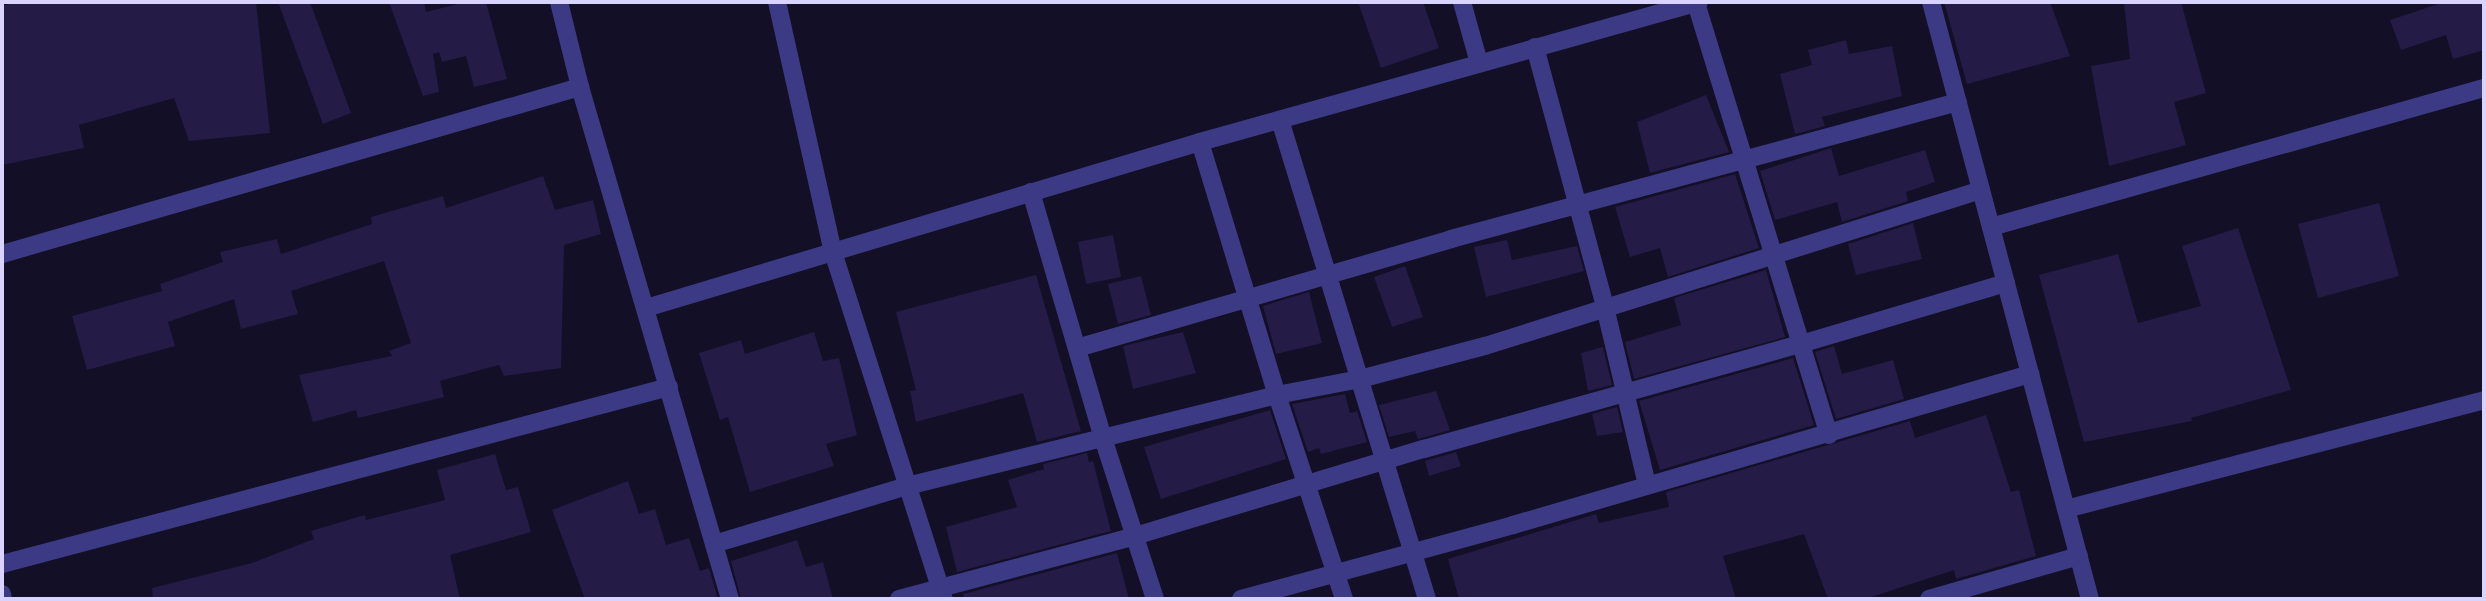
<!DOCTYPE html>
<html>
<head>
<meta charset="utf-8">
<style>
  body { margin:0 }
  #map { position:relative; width:2486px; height:601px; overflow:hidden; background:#130f26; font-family:Jost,sans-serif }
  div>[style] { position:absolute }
  .building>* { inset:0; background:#241b47 }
  .service>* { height:18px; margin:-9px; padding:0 9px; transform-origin:9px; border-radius:9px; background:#3d3a85 }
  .minor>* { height:18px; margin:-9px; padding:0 9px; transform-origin:9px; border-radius:9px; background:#3d3a85 }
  span { translate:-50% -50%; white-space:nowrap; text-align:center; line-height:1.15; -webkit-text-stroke:6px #130f26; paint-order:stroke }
  .frame { position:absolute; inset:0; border:4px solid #d9d4ff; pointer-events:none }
</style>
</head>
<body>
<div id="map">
  <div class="building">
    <div style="clip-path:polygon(16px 2px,256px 2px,270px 133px,189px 141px,174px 98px,79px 125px,84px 148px,2px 165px,2px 6px)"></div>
    <div style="clip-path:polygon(278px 2px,310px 2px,351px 113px,323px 124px)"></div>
    <div style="clip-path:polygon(389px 2px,424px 2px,426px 12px,466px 2px,486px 2px,507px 79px,474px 87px,466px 56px,442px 62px,439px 52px,433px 54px,439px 92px,423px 96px)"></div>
    <div style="clip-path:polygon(1358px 2px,1423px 2px,1439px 48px,1381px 68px)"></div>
    <div style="clip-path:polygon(1944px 2px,2050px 2px,2070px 56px,1967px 84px)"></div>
    <div style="clip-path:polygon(2124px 2px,2181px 2px,2206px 93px,2174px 102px,2186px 145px,2109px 166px,2091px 66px,2130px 59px)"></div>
    <div style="clip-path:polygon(2437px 2px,2484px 2px,2484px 50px,2453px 59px,2446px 35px,2401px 50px,2390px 20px,2438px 4px)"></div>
    <div style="clip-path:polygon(1846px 40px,1849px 54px,1892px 46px,1902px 96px,1822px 117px,1825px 126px,1795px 134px,1780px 74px,1812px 65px,1808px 50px)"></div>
    <div style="clip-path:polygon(1706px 95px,1729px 152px,1650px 173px,1637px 122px)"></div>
    <div style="clip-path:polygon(1831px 148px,1839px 176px,1925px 150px,1935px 182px,1906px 192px,1908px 201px,1842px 222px,1837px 202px,1775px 220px,1760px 171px)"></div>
    <div style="clip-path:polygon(1735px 174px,1759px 248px,1668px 277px,1660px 248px,1630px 257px,1615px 207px)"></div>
    <div style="clip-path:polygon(543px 176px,555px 210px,593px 200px,601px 234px,564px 245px,561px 368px,504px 376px,499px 365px,440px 381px,444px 397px,358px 418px,356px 410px,313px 422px,299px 375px,392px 356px,389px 351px,411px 343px,384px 261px,291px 291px,298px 314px,241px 329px,234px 299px,168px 322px,175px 346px,87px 370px,72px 316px,162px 291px,160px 284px,223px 262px,220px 252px,277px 239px,281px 254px,372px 224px,371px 217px,443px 196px,446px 208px)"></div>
    <div style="clip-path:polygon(2379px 203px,2399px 276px,2318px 298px,2298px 224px)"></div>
    <div style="clip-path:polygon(1913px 223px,1922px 259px,1856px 275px,1848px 244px)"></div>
    <div style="clip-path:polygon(2238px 228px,2291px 390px,2191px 418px,2192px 421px,2084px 442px,2039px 275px,2118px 254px,2138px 323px,2201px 306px,2182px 246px)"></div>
    <div style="clip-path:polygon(1113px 235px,1121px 277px,1086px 284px,1078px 242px)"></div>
    <div style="clip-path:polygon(1507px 240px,1512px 260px,1577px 246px,1584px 271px,1486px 297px,1474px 247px)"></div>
    <div style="clip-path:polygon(1405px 266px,1423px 317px,1392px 327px,1374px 277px)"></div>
    <div style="clip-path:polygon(1766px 270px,1785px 337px,1634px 379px,1625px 342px,1681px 325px,1674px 298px)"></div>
    <div style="clip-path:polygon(1036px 275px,1081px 431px,1037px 442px,1023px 393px,916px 422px,910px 391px,916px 390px,896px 312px)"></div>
    <div style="clip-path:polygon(1141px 276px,1151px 315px,1118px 324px,1108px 284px)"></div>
    <div style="clip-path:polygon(1309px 292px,1322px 343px,1276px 354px,1263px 306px)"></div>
    <div style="clip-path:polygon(814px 332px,823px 361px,839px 358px,857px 435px,826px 444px,834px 466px,750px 492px,728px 417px,720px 420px,699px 353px,741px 340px,745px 354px)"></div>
    <div style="clip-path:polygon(1183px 332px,1196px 373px,1133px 389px,1123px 346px)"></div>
    <div style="clip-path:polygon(1834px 346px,1842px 374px,1893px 360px,1904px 399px,1836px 419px,1815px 352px)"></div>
    <div style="clip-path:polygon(1603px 347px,1612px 385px,1588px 391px,1581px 353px)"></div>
    <div style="clip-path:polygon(1793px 358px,1814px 425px,1660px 470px,1639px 401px)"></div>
    <div style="clip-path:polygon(1436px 391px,1450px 430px,1418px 439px,1415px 431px,1389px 437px,1379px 405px)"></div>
    <div style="clip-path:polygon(1345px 394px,1350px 413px,1357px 411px,1367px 442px,1321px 454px,1319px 448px,1308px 452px,1292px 404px)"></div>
    <div style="clip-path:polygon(1617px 407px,1623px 432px,1597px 436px,1592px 414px)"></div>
    <div style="clip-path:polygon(1270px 410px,1286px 459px,1161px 499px,1144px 447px)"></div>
    <div style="clip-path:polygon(1986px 415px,2011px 492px,2019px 490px,2036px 556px,1956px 579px,1954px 570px,1865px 599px,1828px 599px,1804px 534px,1723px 556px,1736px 599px,1459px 599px,1448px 559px,1596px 514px,1599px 523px,1669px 507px,1666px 492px,1910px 421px,1915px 438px)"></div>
    <div style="clip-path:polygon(1456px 452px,1461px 466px,1429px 476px,1425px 461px)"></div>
    <div style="clip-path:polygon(1087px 453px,1089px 462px,1093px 461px,1111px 531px,957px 572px,946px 527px,1017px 507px,1008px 480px,1044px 469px,1043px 464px)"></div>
    <div style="clip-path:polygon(495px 454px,506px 490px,518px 487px,531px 532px,450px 555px,460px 599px,153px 599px,152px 588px,252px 563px,314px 539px,311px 531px,365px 515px,366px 520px,445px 500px,437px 470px)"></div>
    <div style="clip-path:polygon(628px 481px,639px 514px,655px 509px,666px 545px,689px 538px,700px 571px,709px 568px,718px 599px,585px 599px,552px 510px)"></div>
    <div style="clip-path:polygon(797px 540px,806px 567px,823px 562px,833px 599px,741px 599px,731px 561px)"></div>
    <div style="clip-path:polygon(1117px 553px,1129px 599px,964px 599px,963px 594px)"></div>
  </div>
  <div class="service">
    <div style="left:1696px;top:3px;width:452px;rotate:72.9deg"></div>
    <div style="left:1535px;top:47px;width:269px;rotate:74.9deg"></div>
    <div style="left:1605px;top:307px;width:182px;rotate:76.7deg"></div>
    <div style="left:1200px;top:142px;width:264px;rotate:73.1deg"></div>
    <div style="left:1277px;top:395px;width:215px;rotate:71.8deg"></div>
    <div style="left:1031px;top:192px;width:256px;rotate:73.7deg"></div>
    <div style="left:1103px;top:438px;width:169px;rotate:72.1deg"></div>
    <div style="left:1077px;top:348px;width:390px;rotate:-16.2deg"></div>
    <div style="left:1451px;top:239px;width:525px;rotate:-15.12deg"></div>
    <div style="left:714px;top:544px;width:202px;rotate:-16.7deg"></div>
    <div style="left:907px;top:486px;width:381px;rotate:-13.8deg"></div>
    <div style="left:1277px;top:395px;width:85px;rotate:-10.9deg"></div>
    <div style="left:1360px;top:379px;width:129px;rotate:-14.8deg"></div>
    <div style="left:1485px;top:346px;width:520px;rotate:-17.46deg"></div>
    <div style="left:899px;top:599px;width:244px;rotate:-14.9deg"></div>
    <div style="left:1135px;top:536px;width:302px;rotate:-16.8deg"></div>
    <div style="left:1424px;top:449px;width:391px;rotate:-15.6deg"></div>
    <div style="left:1801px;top:344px;width:214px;rotate:-16.6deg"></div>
    <div style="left:1241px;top:599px;width:282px;rotate:-15.2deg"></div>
    <div style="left:1513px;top:525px;width:539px;rotate:-16.28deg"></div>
    <div style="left:1929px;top:599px;width:156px;rotate:-16deg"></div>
  </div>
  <div class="minor">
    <div style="left:559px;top:2px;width:88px;rotate:76.1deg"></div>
    <div style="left:580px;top:87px;width:534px;rotate:73.67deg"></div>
    <div style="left:777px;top:2px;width:256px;rotate:77.4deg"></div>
    <div style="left:833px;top:252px;width:364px;rotate:72.3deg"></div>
    <div style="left:1462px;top:2px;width:63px;rotate:74.4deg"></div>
    <div style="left:1931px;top:2px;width:618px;rotate:75.09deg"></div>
    <div style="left:1280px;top:120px;width:501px;rotate:72.94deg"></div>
    <div style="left:1991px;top:227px;width:512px;rotate:-15.75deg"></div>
    <div style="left:2px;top:254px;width:602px;rotate:-16.12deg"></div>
    <div style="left:646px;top:308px;width:578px;rotate:-16.68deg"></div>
    <div style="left:1200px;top:142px;width:518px;rotate:-15.67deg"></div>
    <div style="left:2066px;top:509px;width:432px;rotate:-14.6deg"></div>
    <div style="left:2px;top:564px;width:690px;rotate:-14.86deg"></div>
    <div style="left:2px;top:594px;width:5px;rotate:79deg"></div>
  </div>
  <div class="frame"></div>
</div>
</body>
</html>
